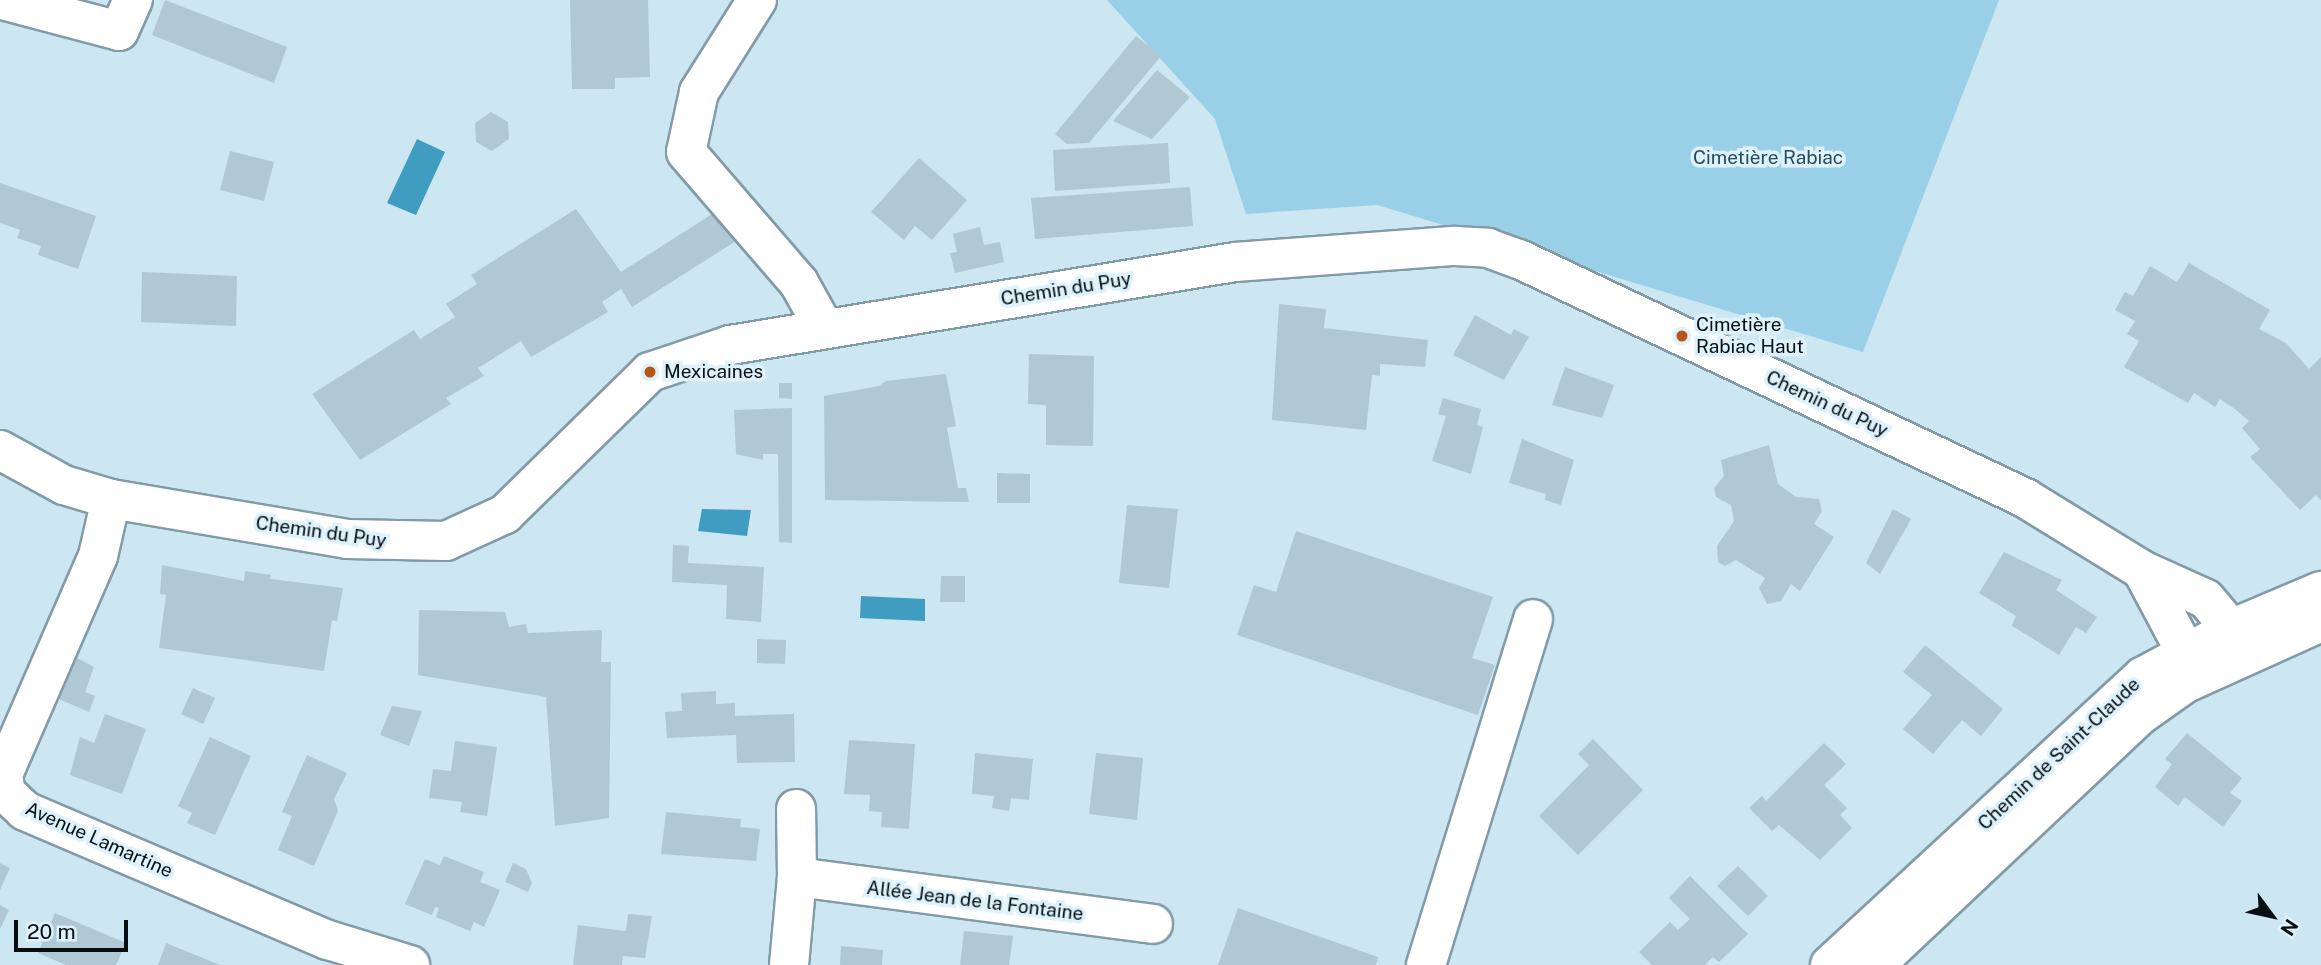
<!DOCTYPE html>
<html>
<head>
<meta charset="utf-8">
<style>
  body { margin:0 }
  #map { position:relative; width:2321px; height:965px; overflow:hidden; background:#cce6f2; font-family:"Public Sans",sans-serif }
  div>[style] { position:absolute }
  .green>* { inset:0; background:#99d0e8 }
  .water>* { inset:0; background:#409cc1 }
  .building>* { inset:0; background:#afc8d4 }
  .roads { filter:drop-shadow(2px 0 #839ba7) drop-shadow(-2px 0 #839ba7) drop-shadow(0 2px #839ba7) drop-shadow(0 -2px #839ba7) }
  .minor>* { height:38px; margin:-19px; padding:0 19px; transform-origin:19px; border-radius:19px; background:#fff }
  .dots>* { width:19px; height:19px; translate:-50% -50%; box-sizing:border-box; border:4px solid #ddf2fc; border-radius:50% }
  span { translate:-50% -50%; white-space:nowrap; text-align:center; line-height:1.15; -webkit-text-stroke:7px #ddf2fc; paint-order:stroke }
  .park-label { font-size:19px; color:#244c5c }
  .street-label { font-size:19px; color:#060e12 }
  .poi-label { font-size:19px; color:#060e12 }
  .left { translate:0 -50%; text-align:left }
  .north { position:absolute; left:2237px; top:881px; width:70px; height:70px; -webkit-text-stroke:5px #ddf2fc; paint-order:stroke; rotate:123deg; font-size:19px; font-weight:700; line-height:28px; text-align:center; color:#060e12 }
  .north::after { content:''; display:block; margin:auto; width:24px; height:32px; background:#060e12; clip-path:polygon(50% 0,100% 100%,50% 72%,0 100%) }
  .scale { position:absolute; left:14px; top:920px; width:114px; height:32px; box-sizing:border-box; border:4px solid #060e12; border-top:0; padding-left:9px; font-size:21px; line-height:24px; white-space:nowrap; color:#060e12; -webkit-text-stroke:5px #ddf2fc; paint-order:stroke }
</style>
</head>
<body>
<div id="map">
  <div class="green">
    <div style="clip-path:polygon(1107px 0,1999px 0,1863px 352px,1377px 205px,1246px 214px,1215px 119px)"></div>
  </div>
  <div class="water">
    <div style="clip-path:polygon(417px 139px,445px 152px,416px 215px,387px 203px)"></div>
    <div style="clip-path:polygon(702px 509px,751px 510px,747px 536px,698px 531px)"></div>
    <div style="clip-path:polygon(861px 596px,925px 599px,925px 621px,860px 618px)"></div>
  </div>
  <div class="building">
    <div style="clip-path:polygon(165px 0,287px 47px,274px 83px,152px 35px)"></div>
    <div style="clip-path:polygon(570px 0,648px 0,650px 77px,615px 78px,615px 89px,572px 89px)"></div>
    <div style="clip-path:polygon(1136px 36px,1161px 56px,1089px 143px,1067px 144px,1055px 134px)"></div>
    <div style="clip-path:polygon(1157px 70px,1190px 97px,1152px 139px,1113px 121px)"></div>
    <div style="clip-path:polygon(491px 112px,508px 122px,509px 139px,492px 151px,476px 142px,475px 123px)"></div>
    <div style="clip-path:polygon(1168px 143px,1170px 183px,1055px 191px,1053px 150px)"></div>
    <div style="clip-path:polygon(230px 151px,274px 162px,264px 201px,220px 190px)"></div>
    <div style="clip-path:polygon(919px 158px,967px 200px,932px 240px,915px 226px,904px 240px,871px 212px)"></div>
    <div style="clip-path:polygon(0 183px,96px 216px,78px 269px,38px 255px,41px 246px,17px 238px,20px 230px,0 223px)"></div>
    <div style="clip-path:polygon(1190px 187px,1193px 226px,1035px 239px,1031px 198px)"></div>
    <div style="clip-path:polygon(576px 209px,621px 272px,717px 211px,736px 241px,632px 307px,621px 289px,602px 302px,608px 312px,531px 357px,521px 341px,478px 368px,484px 376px,446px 398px,451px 404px,360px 460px,312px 394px,414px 330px,420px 339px,455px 317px,446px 304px,477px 284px,471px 275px)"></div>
    <div style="clip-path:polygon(980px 227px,984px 245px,1000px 242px,1004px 262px,955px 273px,950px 253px,957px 252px,953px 234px)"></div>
    <div style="clip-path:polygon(2189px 263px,2270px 310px,2259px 329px,2286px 343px,2309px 369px,2321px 357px,2321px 500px,2316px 495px,2300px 510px,2250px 457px,2260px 449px,2242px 428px,2249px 421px,2235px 409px,2220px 399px,2215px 407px,2194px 393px,2188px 403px,2124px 367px,2139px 341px,2127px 334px,2135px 321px,2115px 310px,2125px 292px,2133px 296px,2150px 266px,2177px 282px)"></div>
    <div style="clip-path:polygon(142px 272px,237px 276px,236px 326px,141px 322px)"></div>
    <div style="clip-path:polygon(1279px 304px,1326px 309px,1324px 328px,1428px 340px,1425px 367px,1380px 364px,1380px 376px,1372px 375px,1366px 430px,1272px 420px)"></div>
    <div style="clip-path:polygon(1475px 315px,1511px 335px,1514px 329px,1529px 337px,1504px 380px,1453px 355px)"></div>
    <div style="clip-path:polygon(1029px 354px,1094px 356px,1093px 446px,1046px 445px,1046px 405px,1028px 404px)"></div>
    <div style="clip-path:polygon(1565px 367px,1614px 385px,1602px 418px,1552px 405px)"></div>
    <div style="clip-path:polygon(946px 374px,956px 426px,947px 428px,958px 488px,966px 488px,969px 502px,825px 500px,824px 396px,879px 386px,886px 381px)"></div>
    <div style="clip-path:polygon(779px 383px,792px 383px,792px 399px,779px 398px)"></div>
    <div style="clip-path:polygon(1443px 398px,1481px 409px,1477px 425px,1483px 427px,1471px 474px,1432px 461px,1446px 416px,1438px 414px)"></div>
    <div style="clip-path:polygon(792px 408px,792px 543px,779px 542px,778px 454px,763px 454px,763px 460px,736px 454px,734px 410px)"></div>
    <div style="clip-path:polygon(1522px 439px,1574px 460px,1561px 505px,1545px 500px,1546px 494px,1509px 483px)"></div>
    <div style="clip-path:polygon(1769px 445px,1778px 484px,1796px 497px,1819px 499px,1822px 511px,1814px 524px,1834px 537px,1800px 591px,1791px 584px,1781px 601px,1767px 604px,1759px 588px,1765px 578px,1736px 560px,1725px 566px,1718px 562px,1717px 546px,1734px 521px,1731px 505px,1716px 497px,1714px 488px,1724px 476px,1721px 460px)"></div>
    <div style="clip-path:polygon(997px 473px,1030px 474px,1030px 503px,997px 503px)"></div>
    <div style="clip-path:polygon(1127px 505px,1178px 509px,1169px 588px,1119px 583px)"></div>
    <div style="clip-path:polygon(1893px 509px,1911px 519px,1880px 574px,1866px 563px)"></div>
    <div style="clip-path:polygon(1296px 531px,1493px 597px,1472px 658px,1495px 665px,1478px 715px,1237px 635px,1254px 585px,1276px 592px)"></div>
    <div style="clip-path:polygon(673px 545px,689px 546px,688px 563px,764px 567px,761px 622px,726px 619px,727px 585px,672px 582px)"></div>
    <div style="clip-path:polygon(2004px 552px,2062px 580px,2056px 590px,2097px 617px,2086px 633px,2076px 627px,2059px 655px,2012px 626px,2016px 616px,1979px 593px)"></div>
    <div style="clip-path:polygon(162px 565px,244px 581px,245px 571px,271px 575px,270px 579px,343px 588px,337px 621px,332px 620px,324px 671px,159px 648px,166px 595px,160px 594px)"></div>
    <div style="clip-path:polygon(941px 576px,965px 576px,965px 602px,940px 602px)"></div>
    <div style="clip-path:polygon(419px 610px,505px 612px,509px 627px,526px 624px,528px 633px,602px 630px,601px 662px,611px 662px,609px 818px,555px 826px,546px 697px,418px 675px)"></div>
    <div style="clip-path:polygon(757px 639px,786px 640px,785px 664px,757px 663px)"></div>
    <div style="clip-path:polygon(1925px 645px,2003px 709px,1981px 736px,1962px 720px,1933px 754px,1903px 729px,1932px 695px,1903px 672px)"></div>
    <div style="clip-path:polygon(77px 658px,94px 667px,85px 692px,95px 696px,89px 712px,59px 699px)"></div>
    <div style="clip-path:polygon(193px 688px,215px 698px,203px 724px,181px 714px)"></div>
    <div style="clip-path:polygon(716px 691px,716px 704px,735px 703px,735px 716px,794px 714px,795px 762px,737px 763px,736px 735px,667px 738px,665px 712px,682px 711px,681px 693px)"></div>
    <div style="clip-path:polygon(392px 706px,422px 711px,409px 746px,380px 735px)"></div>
    <div style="clip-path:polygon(105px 714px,146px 729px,122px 794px,70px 775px,80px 737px,94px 743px)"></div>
    <div style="clip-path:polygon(2187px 733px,2242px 778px,2230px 793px,2242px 801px,2223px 827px,2185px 797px,2178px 806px,2155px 787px,2172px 764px,2165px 759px)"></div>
    <div style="clip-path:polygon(210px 737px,251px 756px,215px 835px,187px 823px,192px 813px,178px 806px)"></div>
    <div style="clip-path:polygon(1593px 739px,1643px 790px,1578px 855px,1539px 816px,1589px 765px,1578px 754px)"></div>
    <div style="clip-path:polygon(849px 740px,915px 744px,909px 829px,881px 827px,882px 812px,869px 811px,870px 795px,844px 794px)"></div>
    <div style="clip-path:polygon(455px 741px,497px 747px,487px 816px,460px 812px,462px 802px,429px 798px,433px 769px,451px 771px)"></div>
    <div style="clip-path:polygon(1824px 743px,1846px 764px,1824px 785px,1847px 808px,1840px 815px,1852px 828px,1820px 860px,1779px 825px,1772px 831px,1749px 808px,1762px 796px,1766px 801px)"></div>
    <div style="clip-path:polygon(975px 753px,1033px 759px,1029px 800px,1011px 798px,1009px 811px,992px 808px,994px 796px,972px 794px)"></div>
    <div style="clip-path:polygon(1096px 753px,1143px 758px,1137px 820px,1089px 814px)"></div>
    <div style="clip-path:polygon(307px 755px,347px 773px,334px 799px,338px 811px,314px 866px,278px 850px,292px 816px,282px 812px)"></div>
    <div style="clip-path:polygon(666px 812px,741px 819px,740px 827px,760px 829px,756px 861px,661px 854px)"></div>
    <div style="clip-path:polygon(444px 856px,484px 872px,480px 882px,500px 890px,484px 927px,474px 922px,470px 931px,436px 917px,439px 908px,435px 907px,432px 915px,405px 904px,425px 859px,440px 865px)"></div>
    <div style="clip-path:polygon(0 863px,10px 868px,0 890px)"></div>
    <div style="clip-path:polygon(513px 863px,526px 869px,532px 883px,528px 892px,505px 882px)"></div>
    <div style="clip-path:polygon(1738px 866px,1768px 896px,1748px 916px,1717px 886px)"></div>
    <div style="clip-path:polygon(1690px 876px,1748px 934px,1719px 962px,1713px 957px,1705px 965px,1652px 965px,1639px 952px,1670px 922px,1678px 930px,1690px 919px,1669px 898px)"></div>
    <div style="clip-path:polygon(0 905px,9px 910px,0 929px)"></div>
    <div style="clip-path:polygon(1238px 908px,1378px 957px,1376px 965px,1218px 965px)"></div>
    <div style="clip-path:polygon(55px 913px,126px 943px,116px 965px,66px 965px,38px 953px)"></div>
    <div style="clip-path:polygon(628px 914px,652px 916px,645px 958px,623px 956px,622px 965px,573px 965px,578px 925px,626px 931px)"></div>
    <div style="clip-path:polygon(964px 931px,1013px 936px,1009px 965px,960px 965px)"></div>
    <div style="clip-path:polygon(166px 943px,220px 965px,158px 965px)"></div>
    <div style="clip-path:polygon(841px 946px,883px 950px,882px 965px,840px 965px)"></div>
  </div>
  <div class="roads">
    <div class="minor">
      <div style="left:2px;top:0;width:121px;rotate:14.8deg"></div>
      <div style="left:119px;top:31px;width:34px;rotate:-66deg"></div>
      <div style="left:757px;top:0;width:109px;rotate:122.2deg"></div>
      <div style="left:699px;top:92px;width:61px;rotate:102.2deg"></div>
      <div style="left:686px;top:152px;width:173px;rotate:49.2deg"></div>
      <div style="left:799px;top:283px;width:51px;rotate:60.9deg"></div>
      <div style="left:0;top:450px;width:73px;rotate:28.7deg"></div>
      <div style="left:64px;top:485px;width:49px;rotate:16.6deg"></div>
      <div style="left:111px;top:499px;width:240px;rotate:9.6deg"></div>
      <div style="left:348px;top:539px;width:98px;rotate:1.2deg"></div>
      <div style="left:446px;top:541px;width:65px;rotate:-24.6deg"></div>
      <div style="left:505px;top:514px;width:203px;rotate:-44.4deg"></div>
      <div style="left:650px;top:372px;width:84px;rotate:-18.6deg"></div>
      <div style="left:730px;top:345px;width:512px;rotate:-9.33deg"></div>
      <div style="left:1235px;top:262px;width:221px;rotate:-4.2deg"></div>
      <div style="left:1455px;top:246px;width:33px;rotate:3deg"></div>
      <div style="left:1488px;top:248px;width:33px;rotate:20deg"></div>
      <div style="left:1519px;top:259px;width:560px;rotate:25.28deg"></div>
      <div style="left:2025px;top:498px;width:137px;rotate:31.6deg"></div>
      <div style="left:2142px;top:570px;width:70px;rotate:24.4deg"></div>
      <div style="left:2206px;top:599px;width:39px;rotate:50deg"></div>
      <div style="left:111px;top:499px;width:58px;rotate:102.8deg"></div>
      <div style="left:98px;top:556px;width:239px;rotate:113.5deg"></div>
      <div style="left:3px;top:775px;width:18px;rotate:81deg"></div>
      <div style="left:6px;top:793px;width:26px;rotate:43deg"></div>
      <div style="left:25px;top:811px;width:329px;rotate:23.1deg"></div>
      <div style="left:328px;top:940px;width:86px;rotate:17deg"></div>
      <div style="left:2142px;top:570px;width:92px;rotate:62deg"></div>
      <div style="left:2185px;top:651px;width:23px;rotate:25deg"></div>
      <div style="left:797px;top:877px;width:359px;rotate:7.5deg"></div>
      <div style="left:789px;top:965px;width:88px;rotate:-84.8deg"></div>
      <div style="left:797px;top:877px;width:68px;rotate:-90.8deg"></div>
      <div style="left:1426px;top:965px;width:362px;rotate:-72.8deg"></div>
      <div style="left:1830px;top:965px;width:425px;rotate:-42.7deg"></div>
      <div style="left:2142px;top:677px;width:101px;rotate:-28.3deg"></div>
      <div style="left:2231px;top:629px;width:98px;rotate:-22.9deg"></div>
      <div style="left:1875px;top:965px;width:363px;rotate:-43.3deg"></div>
      <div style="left:2139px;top:716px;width:55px;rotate:-35.4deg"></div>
      <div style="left:2184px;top:684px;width:150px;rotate:-24.3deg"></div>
    </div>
  </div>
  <div class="dots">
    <div style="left:1682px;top:336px;background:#b85619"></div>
    <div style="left:650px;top:372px;background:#b85619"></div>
  </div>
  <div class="park-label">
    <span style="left:1768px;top:158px">Cimetière Rabiac</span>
  </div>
  <div class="street-label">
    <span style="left:1066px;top:289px;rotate:-9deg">Chemin du Puy</span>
    <span style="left:1827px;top:404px;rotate:25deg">Chemin du Puy</span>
    <span style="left:321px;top:532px;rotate:8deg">Chemin du Puy</span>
    <span style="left:2059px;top:754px;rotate:-43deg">Chemin de Saint-Claude</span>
    <span style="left:99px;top:840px;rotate:24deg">Avenue Lamartine</span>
    <span style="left:975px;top:901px;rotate:7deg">Allée Jean de la Fontaine</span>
  </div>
  <div class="poi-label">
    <span class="left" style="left:1696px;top:336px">Cimetière<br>Rabiac Haut</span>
    <span class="left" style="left:664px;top:372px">Mexicaines</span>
  </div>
  <div class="north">N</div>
  <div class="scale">20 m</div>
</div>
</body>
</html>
